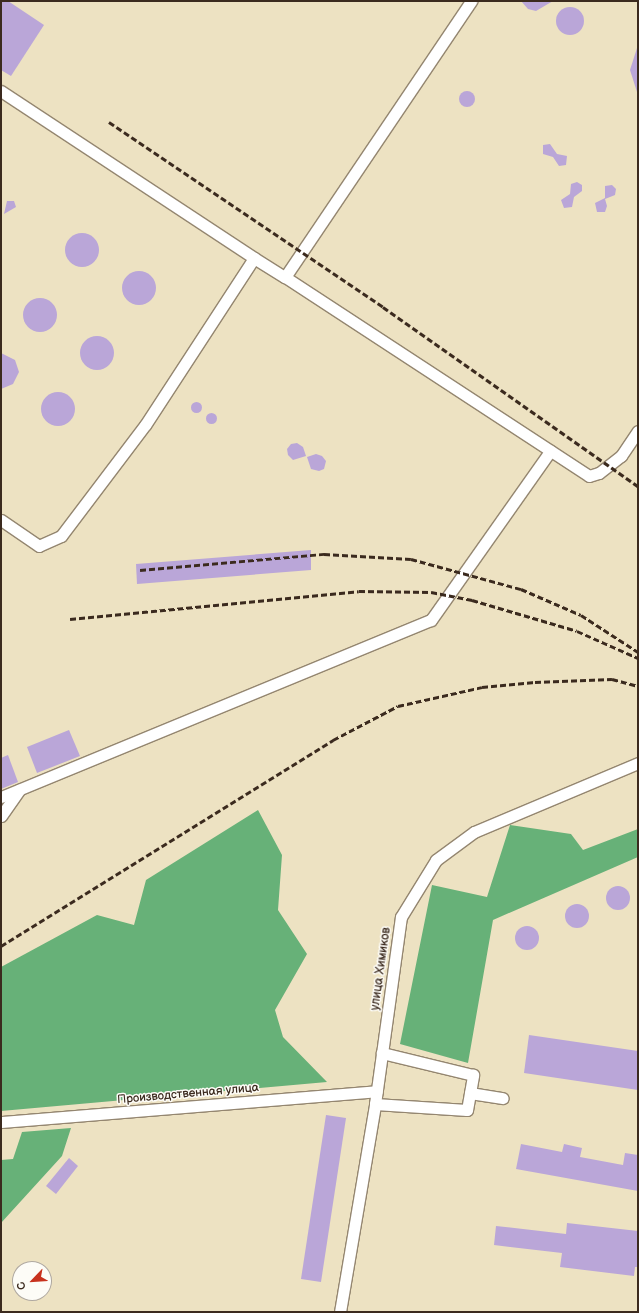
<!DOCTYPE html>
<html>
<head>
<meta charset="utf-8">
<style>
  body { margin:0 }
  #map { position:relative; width:639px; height:1313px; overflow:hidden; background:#ede2c2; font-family:"Balsamiq Sans",sans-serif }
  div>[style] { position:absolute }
  .forest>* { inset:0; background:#67b178 }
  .building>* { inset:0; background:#baa6d8 }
  .round { border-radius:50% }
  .roads { filter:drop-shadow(1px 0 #948670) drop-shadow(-1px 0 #948670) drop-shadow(0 1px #948670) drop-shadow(0 -1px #948670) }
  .minor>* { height:11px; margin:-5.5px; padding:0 5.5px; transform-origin:5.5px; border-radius:5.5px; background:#fff }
  .rail>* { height:3px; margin-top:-1.5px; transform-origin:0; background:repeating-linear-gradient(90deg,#3b2a1e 0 6px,transparent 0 9px) }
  span { translate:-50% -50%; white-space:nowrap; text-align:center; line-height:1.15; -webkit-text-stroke:3px #fdfcf7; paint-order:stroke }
  .street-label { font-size:12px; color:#3b2a1e }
  .frame { position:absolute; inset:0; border:2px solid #3b2a1e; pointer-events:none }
  .north { position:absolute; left:12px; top:1261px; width:40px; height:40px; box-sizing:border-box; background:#fdfcf7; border:1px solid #afa8a0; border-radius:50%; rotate:245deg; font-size:11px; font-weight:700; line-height:16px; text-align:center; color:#3b2a1e }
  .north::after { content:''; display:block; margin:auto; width:14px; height:18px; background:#c8321e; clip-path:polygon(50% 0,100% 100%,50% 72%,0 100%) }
</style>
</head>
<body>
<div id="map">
  <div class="forest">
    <div style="clip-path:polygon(258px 810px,282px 855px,278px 910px,307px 954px,275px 1010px,283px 1037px,327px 1082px,1px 1111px,1px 967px,97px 915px,134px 925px,146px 880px)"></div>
    <div style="clip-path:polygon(510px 825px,571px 834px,583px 850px,638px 829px,638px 857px,493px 920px,468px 1063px,400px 1044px,432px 885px,487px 897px)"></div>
    <div style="clip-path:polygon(71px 1128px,62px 1156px,1px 1223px,1px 1160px,13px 1159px,22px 1132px)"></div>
  </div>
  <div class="building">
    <div style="clip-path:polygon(1px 1px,8px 1px,44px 25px,11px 76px,1px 70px)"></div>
    <div style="clip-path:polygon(521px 1px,553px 1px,536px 11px,528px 9px)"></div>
    <div class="round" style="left:556px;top:7px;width:28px;height:28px"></div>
    <div style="clip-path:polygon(637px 48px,638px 48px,637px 92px,630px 70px)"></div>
    <div class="round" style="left:459px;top:91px;width:16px;height:16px"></div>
    <div style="clip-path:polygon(550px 144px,557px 154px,567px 156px,566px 165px,559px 166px,553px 157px,543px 154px,543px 145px)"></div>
    <div style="clip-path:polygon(577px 182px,582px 185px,582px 191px,574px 197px,572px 207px,564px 208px,561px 200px,570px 194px,571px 184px)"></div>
    <div style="clip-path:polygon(612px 185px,616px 189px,615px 195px,605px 199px,607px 206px,605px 212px,597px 212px,595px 203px,605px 198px,605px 186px)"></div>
    <div style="clip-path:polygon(7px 201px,14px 201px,16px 207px,4px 214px)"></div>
    <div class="round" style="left:65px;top:233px;width:34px;height:34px"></div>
    <div class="round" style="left:122px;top:271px;width:34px;height:34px"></div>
    <div class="round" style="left:23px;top:298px;width:34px;height:34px"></div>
    <div class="round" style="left:80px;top:336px;width:34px;height:34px"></div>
    <div style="clip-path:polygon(1px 353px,15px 360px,19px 372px,13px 384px,1px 389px)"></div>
    <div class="round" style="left:41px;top:392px;width:34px;height:34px"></div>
    <div class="round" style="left:190.5px;top:401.5px;width:11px;height:11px"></div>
    <div class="round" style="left:205.5px;top:412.5px;width:11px;height:11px"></div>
    <div style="clip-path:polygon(297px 443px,303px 447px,306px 456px,293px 460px,288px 455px,287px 449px,291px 444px)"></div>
    <div style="clip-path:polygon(316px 454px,322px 456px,326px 461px,324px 469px,319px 471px,311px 469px,307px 457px)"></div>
    <div style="clip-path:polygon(311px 550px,311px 570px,137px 584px,136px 564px)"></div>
    <div style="clip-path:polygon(69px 730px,80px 756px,37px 773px,27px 747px)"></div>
    <div style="clip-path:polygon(8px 755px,18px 782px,1px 789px,1px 758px)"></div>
    <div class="round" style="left:606px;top:886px;width:24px;height:24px"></div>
    <div class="round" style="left:565px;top:904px;width:24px;height:24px"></div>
    <div class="round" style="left:515px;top:926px;width:24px;height:24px"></div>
    <div style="clip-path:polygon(529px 1035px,638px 1051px,638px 1090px,524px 1073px)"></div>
    <div style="clip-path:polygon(326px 1115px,346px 1118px,321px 1282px,301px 1279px)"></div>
    <div style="clip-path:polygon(521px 1144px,562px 1152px,564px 1144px,582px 1148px,580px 1157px,623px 1165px,625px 1153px,638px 1155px,638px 1191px,516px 1169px)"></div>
    <div style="clip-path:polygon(69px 1158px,78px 1166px,56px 1194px,46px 1186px)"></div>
    <div style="clip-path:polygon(567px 1223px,638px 1231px,638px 1267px,635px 1267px,634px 1276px,560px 1267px,562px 1253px,494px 1245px,496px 1226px,566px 1234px)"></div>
  </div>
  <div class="roads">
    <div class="minor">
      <div style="left:1px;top:91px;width:303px;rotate:33.4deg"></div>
      <div style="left:254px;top:258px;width:199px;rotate:123.1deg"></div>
      <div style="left:145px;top:425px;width:139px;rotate:127.1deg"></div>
      <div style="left:61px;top:536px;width:24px;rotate:156deg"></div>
      <div style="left:39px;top:546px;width:46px;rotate:-145.6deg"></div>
      <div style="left:254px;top:258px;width:36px;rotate:32deg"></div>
      <div style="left:285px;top:277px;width:333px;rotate:-56deg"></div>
      <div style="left:285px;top:277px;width:363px;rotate:33.2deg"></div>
      <div style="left:589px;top:476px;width:10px;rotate:-17deg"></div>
      <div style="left:599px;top:473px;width:28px;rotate:-38deg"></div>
      <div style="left:621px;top:456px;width:30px;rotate:-56deg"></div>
      <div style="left:1px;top:797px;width:465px;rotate:-22.4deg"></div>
      <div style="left:431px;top:620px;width:207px;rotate:-54.8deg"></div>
      <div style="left:1px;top:816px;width:32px;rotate:-55deg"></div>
      <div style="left:470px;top:1093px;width:33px;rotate:9deg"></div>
      <div style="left:375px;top:1104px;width:92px;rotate:3.7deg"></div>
      <div style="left:467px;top:1110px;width:36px;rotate:-80deg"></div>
      <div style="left:473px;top:1075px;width:94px;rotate:-166.4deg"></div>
      <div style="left:1px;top:1122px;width:377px;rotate:-4.7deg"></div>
      <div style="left:340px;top:1312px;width:211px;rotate:-80.4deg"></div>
      <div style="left:375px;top:1104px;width:189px;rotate:-82.1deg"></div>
      <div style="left:401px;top:917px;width:67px;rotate:-58.4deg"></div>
      <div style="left:436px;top:860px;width:47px;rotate:-36.4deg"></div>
      <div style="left:474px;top:832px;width:178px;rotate:-22.8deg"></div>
    </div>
  </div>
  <div class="rail">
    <div style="left:109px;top:122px;width:331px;rotate:34deg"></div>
    <div style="left:383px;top:307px;width:312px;rotate:35.1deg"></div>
    <div style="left:140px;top:570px;width:185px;rotate:-5deg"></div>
    <div style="left:324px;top:554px;width:87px;rotate:3.3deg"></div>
    <div style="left:411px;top:559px;width:114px;rotate:15.3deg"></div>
    <div style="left:521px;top:589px;width:65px;rotate:23.4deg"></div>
    <div style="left:581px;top:615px;width:68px;rotate:33deg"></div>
    <div style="left:70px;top:619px;width:290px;rotate:-5.5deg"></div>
    <div style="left:359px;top:591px;width:72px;rotate:0.8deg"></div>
    <div style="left:431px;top:592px;width:42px;rotate:11deg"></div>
    <div style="left:472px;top:600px;width:109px;rotate:16.4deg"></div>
    <div style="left:577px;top:631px;width:67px;rotate:23.9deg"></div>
    <div style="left:1px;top:946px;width:391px;rotate:-31.8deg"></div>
    <div style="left:333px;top:740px;width:73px;rotate:-27.6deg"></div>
    <div style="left:398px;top:706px;width:86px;rotate:-12.7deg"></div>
    <div style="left:482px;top:687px;width:53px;rotate:-5.4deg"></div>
    <div style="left:535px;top:682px;width:77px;rotate:-2.2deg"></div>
    <div style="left:612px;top:679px;width:27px;rotate:15deg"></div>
  </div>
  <div class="street-label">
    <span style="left:381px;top:969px;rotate:-82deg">улица Химиков</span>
    <span style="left:188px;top:1094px;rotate:-5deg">Производственная улица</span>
  </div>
  <div class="frame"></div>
  <div class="north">С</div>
</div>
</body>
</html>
